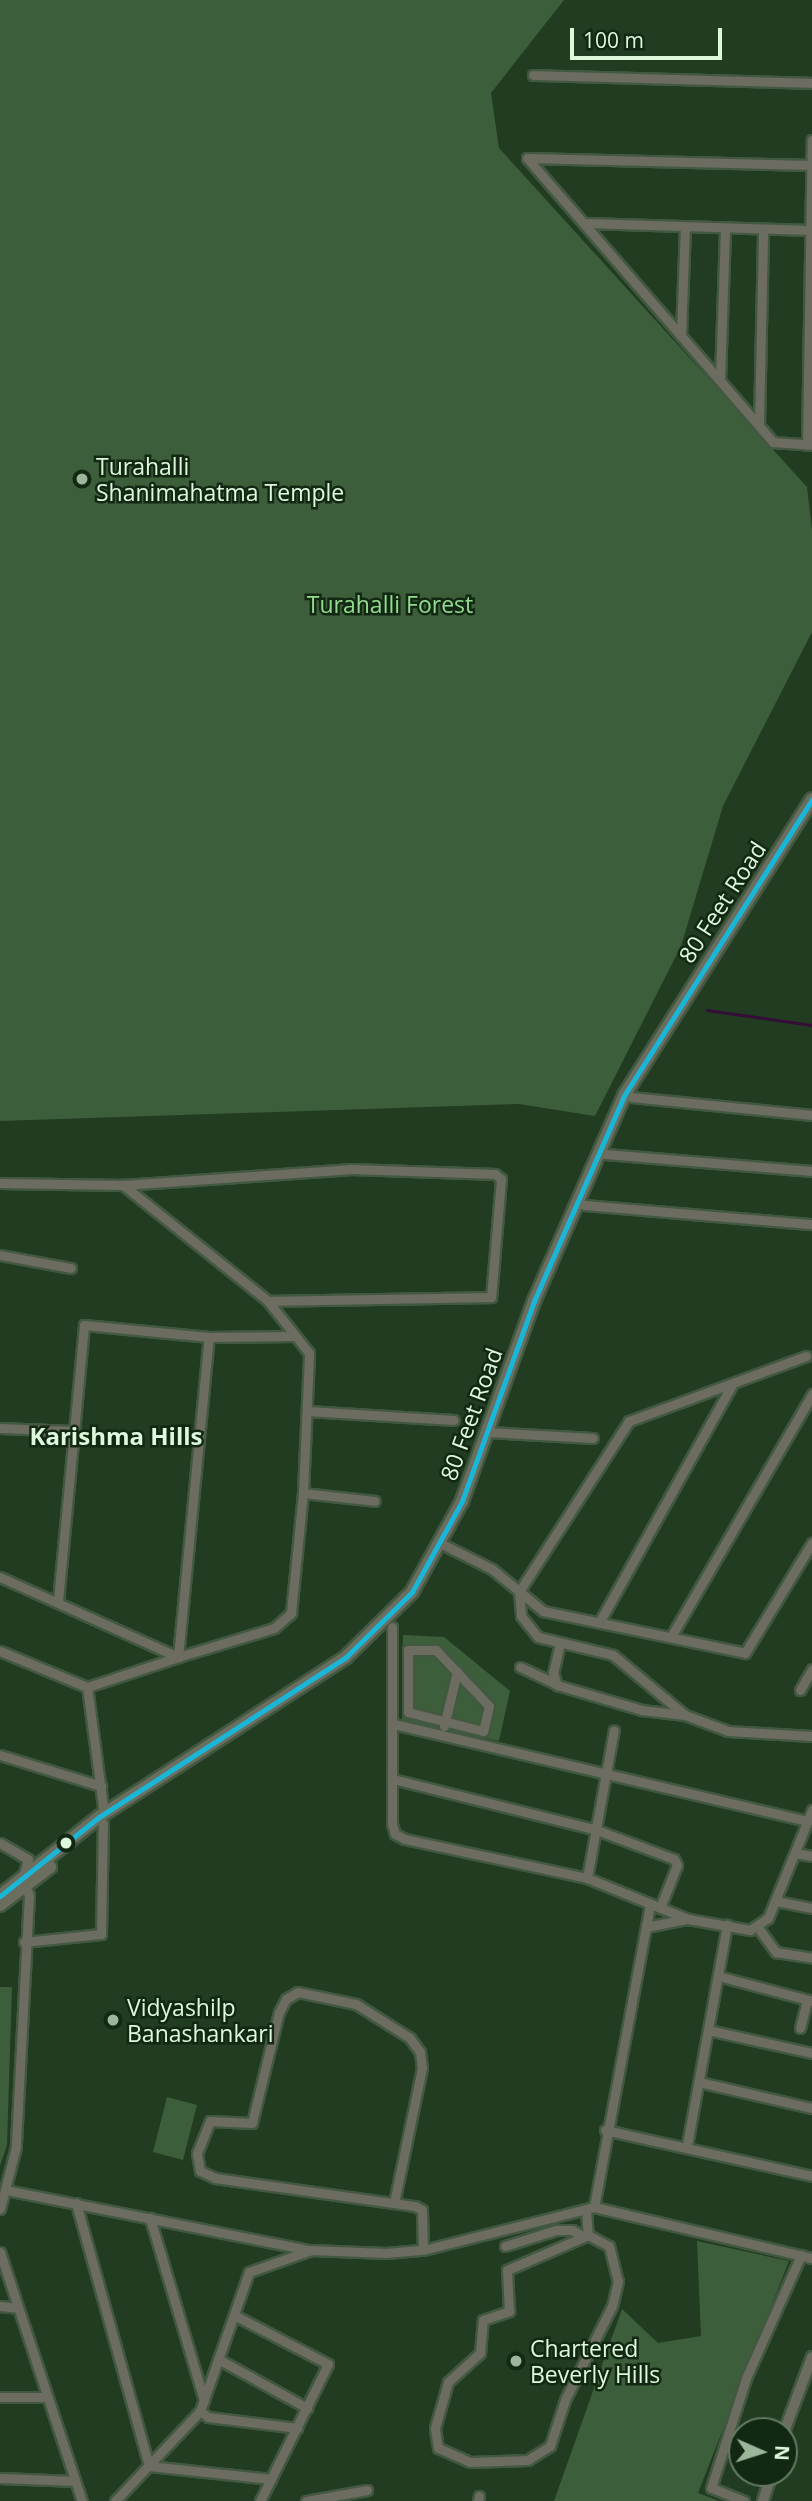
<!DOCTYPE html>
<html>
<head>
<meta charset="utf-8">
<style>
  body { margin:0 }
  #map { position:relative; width:812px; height:2501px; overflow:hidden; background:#213c21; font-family:"Open Sans",sans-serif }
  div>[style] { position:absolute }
  .green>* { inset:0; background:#3d5e3b }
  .stream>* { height:2.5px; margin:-1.25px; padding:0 1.25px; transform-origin:1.25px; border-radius:1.25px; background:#340e39 }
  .roads { filter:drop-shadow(2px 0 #425841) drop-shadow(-2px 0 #425841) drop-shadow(0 2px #425841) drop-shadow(0 -2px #425841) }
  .minor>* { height:9px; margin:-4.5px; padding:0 4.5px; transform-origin:4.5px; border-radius:4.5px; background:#6d6c60 }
  .tertiary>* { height:10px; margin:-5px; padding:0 5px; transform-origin:5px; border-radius:5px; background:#6d6c60 }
  .secondary>* { height:12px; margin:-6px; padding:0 6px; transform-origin:6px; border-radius:6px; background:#6b6e5e }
  .bus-1>* { height:5px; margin:-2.5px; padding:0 2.5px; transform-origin:2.5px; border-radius:2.5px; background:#1ab6d8 }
  .dots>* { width:19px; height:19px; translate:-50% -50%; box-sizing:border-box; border:4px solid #132813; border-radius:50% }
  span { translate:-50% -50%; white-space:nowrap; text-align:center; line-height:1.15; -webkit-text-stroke:5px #132813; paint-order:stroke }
  .poi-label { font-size:23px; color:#ddf8db }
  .left { translate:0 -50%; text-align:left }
  .park-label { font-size:23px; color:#93db90 }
  .street-label { font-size:23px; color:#ddf8db }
  .neighbourhood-label { font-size:24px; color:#ddf8db; font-weight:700 }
  .north { position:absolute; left:728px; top:2417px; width:70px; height:70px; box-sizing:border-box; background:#132813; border:2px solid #647b63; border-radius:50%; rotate:93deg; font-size:19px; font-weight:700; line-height:28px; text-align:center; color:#ddf8db }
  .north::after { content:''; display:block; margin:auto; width:24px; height:32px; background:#9bb69a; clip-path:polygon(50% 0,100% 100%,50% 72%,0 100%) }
  .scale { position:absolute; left:570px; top:28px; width:152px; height:32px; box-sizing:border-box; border:4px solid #ddf8db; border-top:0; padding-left:9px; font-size:21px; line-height:24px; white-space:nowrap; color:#ddf8db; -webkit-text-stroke:5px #132813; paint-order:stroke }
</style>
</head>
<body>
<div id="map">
  <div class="green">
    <div style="clip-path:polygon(0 0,564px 0,491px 93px,499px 148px,807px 487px,812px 530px,812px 632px,723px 806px,681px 946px,595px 1116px,519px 1104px,0 1121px)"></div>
    <div style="clip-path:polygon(403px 1635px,444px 1637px,510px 1691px,499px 1741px,402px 1721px)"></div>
    <div style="clip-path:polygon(0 1987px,12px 1987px,7px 2145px,0 2166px)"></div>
    <div style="clip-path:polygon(167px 2097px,197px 2105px,183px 2160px,153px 2152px)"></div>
    <div style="clip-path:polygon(697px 2241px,789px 2261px,698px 2493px,719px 2501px,554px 2501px,622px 2309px,658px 2343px,701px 2336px)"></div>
  </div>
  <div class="stream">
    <div style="left:707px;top:1010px;width:106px;rotate:8.1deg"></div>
  </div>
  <div class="roads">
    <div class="minor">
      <div style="left:533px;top:75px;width:279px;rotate:1.6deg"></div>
      <div style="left:527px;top:158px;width:376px;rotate:49.1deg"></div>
      <div style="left:773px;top:442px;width:39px;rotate:4deg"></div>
      <div style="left:527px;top:158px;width:284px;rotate:1.4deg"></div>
      <div style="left:586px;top:223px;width:224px;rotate:1.8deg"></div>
      <div style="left:681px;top:335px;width:108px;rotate:-87.9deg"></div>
      <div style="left:720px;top:380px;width:152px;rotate:-88.1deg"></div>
      <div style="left:759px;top:425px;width:195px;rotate:-88.8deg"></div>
      <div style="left:807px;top:445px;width:305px;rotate:-89.1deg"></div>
      <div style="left:631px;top:1097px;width:182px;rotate:5.7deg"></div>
      <div style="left:605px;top:1154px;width:208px;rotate:4.7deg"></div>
      <div style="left:0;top:1183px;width:123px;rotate:0.9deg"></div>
      <div style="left:123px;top:1185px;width:230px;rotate:-4deg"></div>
      <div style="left:352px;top:1169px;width:143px;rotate:2deg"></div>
      <div style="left:495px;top:1174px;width:8px;rotate:40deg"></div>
      <div style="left:501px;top:1179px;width:118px;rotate:94.8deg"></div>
      <div style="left:491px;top:1297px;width:223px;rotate:179deg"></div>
      <div style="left:584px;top:1205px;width:229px;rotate:4.8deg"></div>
      <div style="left:0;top:1255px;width:72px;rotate:10.4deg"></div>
      <div style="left:806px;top:1356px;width:189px;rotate:159.8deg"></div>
      <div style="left:629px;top:1421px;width:203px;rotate:122.8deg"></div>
      <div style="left:519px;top:1592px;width:24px;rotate:85deg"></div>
      <div style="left:521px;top:1616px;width:27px;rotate:51deg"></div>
      <div style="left:538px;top:1637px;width:77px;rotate:13.5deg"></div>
      <div style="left:613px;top:1655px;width:94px;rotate:39.8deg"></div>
      <div style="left:685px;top:1715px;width:46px;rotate:20.4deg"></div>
      <div style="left:728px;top:1731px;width:84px;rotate:3.4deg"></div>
      <div style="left:307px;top:1411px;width:147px;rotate:3.5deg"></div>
      <div style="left:0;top:1428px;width:74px;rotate:2.3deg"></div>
      <div style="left:487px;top:1432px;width:106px;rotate:3.2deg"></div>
      <div style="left:303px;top:1493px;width:72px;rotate:6.3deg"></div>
      <div style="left:442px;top:1544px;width:56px;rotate:26.6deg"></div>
      <div style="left:492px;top:1569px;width:66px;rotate:39.5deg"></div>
      <div style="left:543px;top:1611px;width:206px;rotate:11.7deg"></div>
      <div style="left:745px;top:1653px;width:129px;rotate:-58.7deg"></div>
      <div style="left:0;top:1577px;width:195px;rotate:24.2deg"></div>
      <div style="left:178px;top:1657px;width:100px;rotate:-16.8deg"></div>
      <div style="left:274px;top:1628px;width:23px;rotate:-41deg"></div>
      <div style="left:291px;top:1613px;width:121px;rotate:-84.3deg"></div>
      <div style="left:303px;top:1493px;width:140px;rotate:-87.5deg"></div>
      <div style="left:309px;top:1353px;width:66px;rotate:-128.3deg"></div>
      <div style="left:268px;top:1301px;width:186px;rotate:-141.3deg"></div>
      <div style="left:58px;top:1601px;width:277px;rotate:-84.6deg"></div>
      <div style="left:84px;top:1325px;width:126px;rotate:5.5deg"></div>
      <div style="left:209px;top:1337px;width:86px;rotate:-0.7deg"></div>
      <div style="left:600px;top:1621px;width:270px;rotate:-60.8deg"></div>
      <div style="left:392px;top:1627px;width:197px;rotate:90deg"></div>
      <div style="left:392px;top:1824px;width:10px;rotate:73deg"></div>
      <div style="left:395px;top:1834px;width:11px;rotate:27deg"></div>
      <div style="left:405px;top:1839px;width:186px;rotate:12.1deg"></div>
      <div style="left:587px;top:1878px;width:109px;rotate:22.1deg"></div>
      <div style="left:688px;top:1919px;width:63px;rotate:10.1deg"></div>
      <div style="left:750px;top:1930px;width:22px;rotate:-34deg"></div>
      <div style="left:768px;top:1918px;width:117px;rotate:-67.8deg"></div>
      <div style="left:672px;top:1635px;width:279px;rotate:-59.8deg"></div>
      <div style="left:560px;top:1643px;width:31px;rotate:103deg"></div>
      <div style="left:553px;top:1673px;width:13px;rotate:72deg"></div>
      <div style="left:557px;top:1685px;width:89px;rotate:16.4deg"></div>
      <div style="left:642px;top:1710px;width:43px;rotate:6.6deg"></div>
      <div style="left:408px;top:1650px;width:28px"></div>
      <div style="left:436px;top:1650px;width:77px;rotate:46.6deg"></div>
      <div style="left:489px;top:1706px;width:26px;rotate:103deg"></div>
      <div style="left:483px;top:1731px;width:77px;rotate:-165.8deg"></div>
      <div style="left:408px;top:1712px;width:62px;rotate:-90deg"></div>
      <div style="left:0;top:1651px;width:94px;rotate:22.5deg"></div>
      <div style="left:520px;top:1667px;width:38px;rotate:25deg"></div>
      <div style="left:800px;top:1690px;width:24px;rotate:-60deg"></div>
      <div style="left:394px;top:1724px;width:425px;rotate:13.2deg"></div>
      <div style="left:444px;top:1726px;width:56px;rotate:-76.5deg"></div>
      <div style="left:0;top:1755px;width:106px;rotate:17.1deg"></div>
      <div style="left:393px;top:1779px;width:207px;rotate:14deg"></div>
      <div style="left:594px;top:1829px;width:85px;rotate:20.6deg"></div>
      <div style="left:674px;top:1859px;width:7px;rotate:63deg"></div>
      <div style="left:677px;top:1865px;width:46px;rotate:111.6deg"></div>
      <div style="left:104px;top:1814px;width:128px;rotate:-97.6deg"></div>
      <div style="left:87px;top:1687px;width:96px;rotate:-18.2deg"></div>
      <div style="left:178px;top:1657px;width:321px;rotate:-84.5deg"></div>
      <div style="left:0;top:1843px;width:32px;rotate:30deg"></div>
      <div style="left:28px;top:1859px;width:20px;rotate:105deg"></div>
      <div style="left:23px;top:1878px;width:18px;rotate:71deg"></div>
      <div style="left:29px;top:1895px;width:252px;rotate:93deg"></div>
      <div style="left:16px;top:2147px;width:64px;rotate:104.5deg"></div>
      <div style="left:795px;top:1853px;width:17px;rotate:10deg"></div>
      <div style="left:587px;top:1878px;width:150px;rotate:-79.7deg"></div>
      <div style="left:776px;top:1901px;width:37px;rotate:11deg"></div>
      <div style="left:646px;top:1927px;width:41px;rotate:-11.3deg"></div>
      <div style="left:759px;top:1929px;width:29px;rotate:54deg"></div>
      <div style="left:776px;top:1952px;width:36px;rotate:9deg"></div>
      <div style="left:24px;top:1942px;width:77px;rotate:-5.9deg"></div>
      <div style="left:101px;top:1934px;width:111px;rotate:-89deg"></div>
      <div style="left:718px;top:1976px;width:97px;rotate:14.9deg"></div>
      <div style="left:800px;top:2028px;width:29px;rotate:-76deg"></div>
      <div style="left:708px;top:2030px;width:107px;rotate:12.5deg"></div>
      <div style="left:699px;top:2082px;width:116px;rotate:13deg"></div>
      <div style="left:605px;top:2130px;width:212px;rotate:12.5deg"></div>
      <div style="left:687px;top:2145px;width:224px;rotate:-79.7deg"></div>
      <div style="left:6px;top:2190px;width:310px;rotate:11.2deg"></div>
      <div style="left:76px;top:2203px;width:273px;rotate:74.5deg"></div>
      <div style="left:149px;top:2466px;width:123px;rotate:6.1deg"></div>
      <div style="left:394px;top:2203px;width:138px;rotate:-78.3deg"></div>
      <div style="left:422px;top:2068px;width:16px;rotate:-97deg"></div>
      <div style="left:420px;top:2052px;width:17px;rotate:-126deg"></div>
      <div style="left:410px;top:2038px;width:64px;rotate:-147.8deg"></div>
      <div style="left:356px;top:2004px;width:59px;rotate:-168.3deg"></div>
      <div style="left:298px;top:1992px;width:14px;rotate:150deg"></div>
      <div style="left:286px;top:1999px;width:15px;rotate:118deg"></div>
      <div style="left:279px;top:2012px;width:114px;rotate:103.7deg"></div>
      <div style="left:252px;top:2123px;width:42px;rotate:-177.3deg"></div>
      <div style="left:210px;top:2121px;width:35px;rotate:112deg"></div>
      <div style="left:197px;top:2154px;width:17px;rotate:80deg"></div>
      <div style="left:200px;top:2171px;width:17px;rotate:25deg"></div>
      <div style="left:215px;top:2178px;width:202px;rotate:8deg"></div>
      <div style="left:415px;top:2206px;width:8px;rotate:30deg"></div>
      <div style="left:422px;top:2210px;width:40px;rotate:88.6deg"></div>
      <div style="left:594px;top:2207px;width:224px;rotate:13.2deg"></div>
      <div style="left:586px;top:2209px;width:26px;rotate:86deg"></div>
      <div style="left:150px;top:2218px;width:190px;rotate:73.5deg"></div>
      <div style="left:588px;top:2235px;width:24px;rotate:28deg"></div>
      <div style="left:609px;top:2246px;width:36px;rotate:76deg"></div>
      <div style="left:618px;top:2281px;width:26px;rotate:103deg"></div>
      <div style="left:612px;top:2306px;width:105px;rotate:116.6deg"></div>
      <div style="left:565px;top:2400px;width:48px;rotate:108.1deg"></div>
      <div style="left:550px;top:2446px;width:26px;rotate:148deg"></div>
      <div style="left:528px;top:2460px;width:58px;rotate:178deg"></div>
      <div style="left:470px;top:2462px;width:35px;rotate:-156deg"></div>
      <div style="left:438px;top:2448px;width:20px;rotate:-99deg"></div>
      <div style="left:435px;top:2428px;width:48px;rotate:-74.2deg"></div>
      <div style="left:448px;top:2382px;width:43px;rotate:-42.2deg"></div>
      <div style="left:480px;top:2353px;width:33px;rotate:-85deg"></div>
      <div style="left:483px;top:2320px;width:28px;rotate:-19deg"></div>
      <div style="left:509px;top:2311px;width:41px;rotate:-92.8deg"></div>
      <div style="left:507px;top:2270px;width:88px;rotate:-23.4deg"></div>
      <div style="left:505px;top:2246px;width:53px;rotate:-17.4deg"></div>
      <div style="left:556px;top:2230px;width:16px"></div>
      <div style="left:572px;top:2230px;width:14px;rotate:30deg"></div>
      <div style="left:0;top:2252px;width:262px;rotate:71.8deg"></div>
      <div style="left:0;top:2306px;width:18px;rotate:6deg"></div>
      <div style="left:234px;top:2315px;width:106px;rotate:27.5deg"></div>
      <div style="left:328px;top:2364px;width:153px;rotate:116.4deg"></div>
      <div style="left:218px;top:2359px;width:102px;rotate:28.8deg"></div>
      <div style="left:0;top:2397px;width:47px"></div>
      <div style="left:200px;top:2411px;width:10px;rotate:37deg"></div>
      <div style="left:208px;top:2417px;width:90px;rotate:7deg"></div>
      <div style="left:0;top:2478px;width:75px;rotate:2.3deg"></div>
      <div style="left:115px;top:2501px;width:124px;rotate:-46.6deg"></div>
      <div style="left:200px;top:2411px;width:147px;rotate:-70.6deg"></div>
      <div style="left:249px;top:2272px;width:66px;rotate:-19.5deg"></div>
      <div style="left:311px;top:2250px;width:75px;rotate:2.3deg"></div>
      <div style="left:386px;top:2253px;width:37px;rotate:-5deg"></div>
      <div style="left:423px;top:2250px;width:176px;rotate:-14.1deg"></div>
      <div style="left:594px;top:2207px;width:308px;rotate:-79.5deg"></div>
      <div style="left:306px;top:2501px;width:62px;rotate:-10.2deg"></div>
      <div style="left:478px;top:2501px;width:5px;rotate:-79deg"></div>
      <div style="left:744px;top:2501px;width:35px;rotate:-158deg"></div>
      <div style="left:711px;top:2488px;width:115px;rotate:-72.3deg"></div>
      <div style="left:746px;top:2378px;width:135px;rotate:-65.9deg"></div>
    </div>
    <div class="tertiary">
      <div style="left:784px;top:2432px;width:80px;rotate:-69.5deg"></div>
      <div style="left:763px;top:2501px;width:29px;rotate:-72deg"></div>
    </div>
    <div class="secondary">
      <div style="left:0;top:1896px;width:127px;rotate:-38.6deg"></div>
      <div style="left:99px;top:1817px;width:294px;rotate:-32.9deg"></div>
      <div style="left:346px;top:1657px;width:93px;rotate:-44.6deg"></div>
      <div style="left:412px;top:1592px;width:104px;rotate:-61.2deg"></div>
      <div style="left:462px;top:1501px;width:213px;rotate:-70.2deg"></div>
      <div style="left:534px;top:1301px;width:226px;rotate:-66.3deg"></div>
      <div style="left:625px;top:1094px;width:349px;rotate:-57.6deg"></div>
      <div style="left:0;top:1905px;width:63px;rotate:-37.2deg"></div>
    </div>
  </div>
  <div class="bus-1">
    <div style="left:0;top:1896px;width:127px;rotate:-38.6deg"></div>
    <div style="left:99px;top:1817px;width:294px;rotate:-32.9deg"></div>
    <div style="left:346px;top:1657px;width:93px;rotate:-44.6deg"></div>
    <div style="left:412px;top:1592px;width:104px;rotate:-61.2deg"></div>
    <div style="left:462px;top:1501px;width:213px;rotate:-70.2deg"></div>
    <div style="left:534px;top:1301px;width:226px;rotate:-66.3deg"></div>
    <div style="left:625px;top:1094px;width:349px;rotate:-57.6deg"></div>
  </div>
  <div class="dots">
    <div style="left:82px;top:479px;background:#9bb69a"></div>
    <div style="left:66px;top:1843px;background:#ddf8db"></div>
    <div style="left:113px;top:2020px;background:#9bb69a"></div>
    <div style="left:516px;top:2361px;background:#9bb69a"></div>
  </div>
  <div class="poi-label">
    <span class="left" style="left:96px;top:479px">Turahalli<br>Shanimahatma Temple</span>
    <span class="left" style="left:127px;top:2020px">Vidyashilp<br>Banashankari</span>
    <span class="left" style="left:530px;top:2361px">Chartered<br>Beverly Hills</span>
  </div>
  <div class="park-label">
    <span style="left:390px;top:604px">Turahalli Forest</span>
  </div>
  <div class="street-label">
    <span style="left:722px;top:902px;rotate:-57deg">80 Feet Road</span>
    <span style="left:471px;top:1414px;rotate:-70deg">80 Feet Road</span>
  </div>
  <div class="neighbourhood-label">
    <span style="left:116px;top:1436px">Karishma Hills</span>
  </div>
  <div class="north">N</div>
  <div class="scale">100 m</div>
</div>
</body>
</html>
